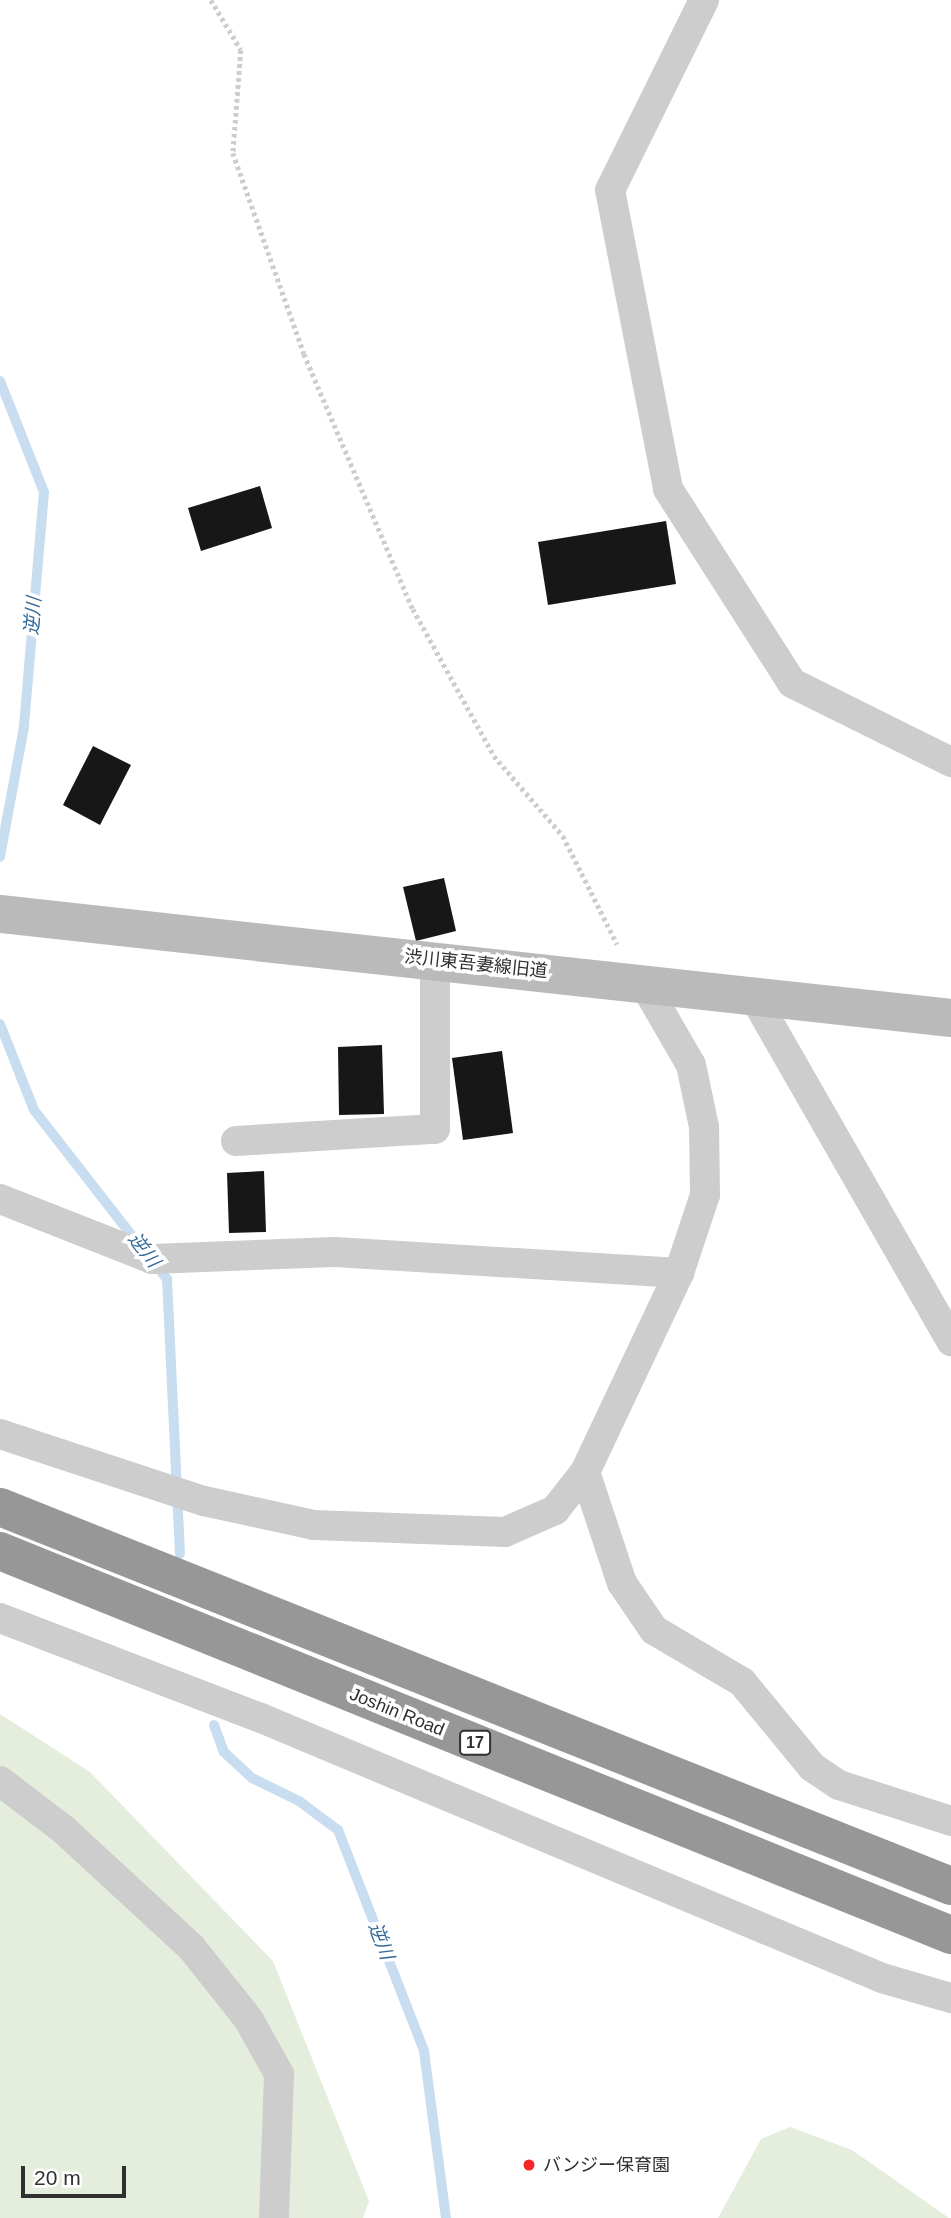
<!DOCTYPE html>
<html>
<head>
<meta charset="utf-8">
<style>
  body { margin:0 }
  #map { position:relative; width:951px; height:2218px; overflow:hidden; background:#fff; font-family:Arial,"Noto Sans JP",sans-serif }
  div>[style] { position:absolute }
  .green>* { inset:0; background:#e5eedd }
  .stream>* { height:10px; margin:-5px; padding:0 5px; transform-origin:5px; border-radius:5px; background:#c8ddf0 }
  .building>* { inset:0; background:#171717 }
  .path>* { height:4.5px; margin-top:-2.25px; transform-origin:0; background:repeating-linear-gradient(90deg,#cdcdcd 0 3.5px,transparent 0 7px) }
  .street>* { height:30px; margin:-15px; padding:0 15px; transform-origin:15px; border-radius:15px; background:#cdcdcd }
  .secondary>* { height:38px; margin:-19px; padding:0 19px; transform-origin:19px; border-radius:19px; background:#bababa }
  .highway>* { height:38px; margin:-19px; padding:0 19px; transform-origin:19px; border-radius:19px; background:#979797 }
  .dots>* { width:19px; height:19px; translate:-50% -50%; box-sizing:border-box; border:4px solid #fff; border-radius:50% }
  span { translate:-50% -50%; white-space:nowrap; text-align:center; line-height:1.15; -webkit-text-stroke:7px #fff; paint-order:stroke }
  .shield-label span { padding:2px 5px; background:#fff; border:2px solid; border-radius:5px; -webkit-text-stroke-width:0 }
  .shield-label { font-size:16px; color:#303030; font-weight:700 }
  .street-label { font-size:18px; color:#303030 }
  .poi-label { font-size:18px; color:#303030 }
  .left { translate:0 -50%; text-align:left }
  .water-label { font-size:19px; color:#356b9b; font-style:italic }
  .scale { position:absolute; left:21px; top:2166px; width:105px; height:32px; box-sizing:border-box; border:4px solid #303030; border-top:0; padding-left:9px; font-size:21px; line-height:24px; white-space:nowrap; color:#303030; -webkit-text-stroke:5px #fff; paint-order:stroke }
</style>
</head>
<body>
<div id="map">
  <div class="green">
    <div style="clip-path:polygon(0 1714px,90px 1772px,273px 1961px,369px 2201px,363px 2218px,0 2218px)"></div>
    <div style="clip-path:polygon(790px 2127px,852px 2150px,949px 2218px,718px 2218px,761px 2139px)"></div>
  </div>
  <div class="stream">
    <div style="left:0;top:381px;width:119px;rotate:68.4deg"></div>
    <div style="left:44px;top:492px;width:236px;rotate:94.9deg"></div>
    <div style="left:24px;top:727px;width:132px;rotate:100.5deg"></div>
    <div style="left:0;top:1024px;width:92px;rotate:68.4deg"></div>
    <div style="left:34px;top:1110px;width:171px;rotate:52.1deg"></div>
    <div style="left:154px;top:1263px;width:21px;rotate:51deg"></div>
    <div style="left:167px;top:1279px;width:275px;rotate:87.3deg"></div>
    <div style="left:214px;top:1725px;width:29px;rotate:70deg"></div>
    <div style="left:224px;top:1752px;width:38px;rotate:43deg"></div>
    <div style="left:252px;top:1778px;width:52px;rotate:26.1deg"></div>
    <div style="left:299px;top:1801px;width:49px;rotate:36.6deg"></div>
    <div style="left:338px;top:1830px;width:237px;rotate:68.7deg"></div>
    <div style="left:424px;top:2051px;width:168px;rotate:82.5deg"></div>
  </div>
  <div class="building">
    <div style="clip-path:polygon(260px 486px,272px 528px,201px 551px,188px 508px)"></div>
    <div style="clip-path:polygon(666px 521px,676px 584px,548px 605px,538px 542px)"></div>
    <div style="clip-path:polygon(93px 746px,131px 765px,100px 825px,63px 805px)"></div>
    <div style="clip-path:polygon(444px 878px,456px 931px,416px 941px,403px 887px)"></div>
    <div style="clip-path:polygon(382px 1045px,384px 1114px,339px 1115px,338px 1047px)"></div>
    <div style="clip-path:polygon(502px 1051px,513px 1133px,463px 1140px,452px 1058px)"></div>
    <div style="clip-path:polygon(264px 1171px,266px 1232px,229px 1233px,227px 1173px)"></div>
  </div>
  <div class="path">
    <div style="left:211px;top:0;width:58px;rotate:59deg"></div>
    <div style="left:241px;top:50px;width:103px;rotate:94.4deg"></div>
    <div style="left:233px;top:153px;width:213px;rotate:70.5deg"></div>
    <div style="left:304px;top:354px;width:277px;rotate:66.9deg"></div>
    <div style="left:413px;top:609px;width:168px;rotate:61.1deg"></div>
    <div style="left:494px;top:756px;width:106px;rotate:49.2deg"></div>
    <div style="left:563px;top:836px;width:121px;rotate:63.4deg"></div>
  </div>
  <div class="street">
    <div style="left:704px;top:0;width:212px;rotate:116.3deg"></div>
    <div style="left:610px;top:190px;width:305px;rotate:79deg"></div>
    <div style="left:668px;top:489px;width:230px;rotate:57.4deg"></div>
    <div style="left:792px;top:683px;width:178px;rotate:26.4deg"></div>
    <div style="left:753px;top:995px;width:399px;rotate:60.2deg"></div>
    <div style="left:236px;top:1141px;width:199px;rotate:-3.5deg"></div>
    <div style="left:435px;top:1129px;width:169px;rotate:-90deg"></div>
    <div style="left:0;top:1199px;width:163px;rotate:21.5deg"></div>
    <div style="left:152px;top:1259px;width:183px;rotate:-2.2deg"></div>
    <div style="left:335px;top:1252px;width:345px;rotate:3.5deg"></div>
    <div style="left:0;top:1434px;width:215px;rotate:18.2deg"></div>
    <div style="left:204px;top:1501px;width:113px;rotate:12.3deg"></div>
    <div style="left:314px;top:1525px;width:191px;rotate:2.1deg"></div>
    <div style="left:505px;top:1532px;width:55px;rotate:-23.7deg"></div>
    <div style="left:555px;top:1510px;width:48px;rotate:-51.7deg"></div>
    <div style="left:585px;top:1472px;width:220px;rotate:-64.7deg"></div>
    <div style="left:679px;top:1273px;width:82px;rotate:-71.6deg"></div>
    <div style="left:705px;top:1195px;width:68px;rotate:-90.8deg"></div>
    <div style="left:704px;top:1127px;width:63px;rotate:-101.8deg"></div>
    <div style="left:691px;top:1065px;width:96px;rotate:-120deg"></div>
    <div style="left:585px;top:1472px;width:117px;rotate:71.6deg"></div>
    <div style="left:622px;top:1583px;width:57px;rotate:55.8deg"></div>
    <div style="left:654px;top:1630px;width:102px;rotate:30.6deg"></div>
    <div style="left:742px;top:1682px;width:110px;rotate:50.5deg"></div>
    <div style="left:812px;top:1767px;width:32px;rotate:34deg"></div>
    <div style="left:839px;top:1785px;width:118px;rotate:17.8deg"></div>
    <div style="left:0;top:1618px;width:280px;rotate:21deg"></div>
    <div style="left:261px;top:1718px;width:673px;rotate:22.72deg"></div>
    <div style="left:882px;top:1978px;width:72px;rotate:16.2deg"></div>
    <div style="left:0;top:1781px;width:81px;rotate:37.4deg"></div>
    <div style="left:64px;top:1830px;width:173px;rotate:42.7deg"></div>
    <div style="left:191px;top:1947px;width:93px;rotate:51.5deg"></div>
    <div style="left:249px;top:2020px;width:62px;rotate:60.9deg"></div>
    <div style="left:279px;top:2074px;width:144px;rotate:92deg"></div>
  </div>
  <div class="secondary">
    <div style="left:0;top:914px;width:957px;rotate:6.24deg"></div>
  </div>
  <div class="highway">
    <div style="left:0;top:1507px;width:1024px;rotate:21.73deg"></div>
    <div style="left:0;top:1551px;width:1026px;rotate:21.99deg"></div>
  </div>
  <div class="dots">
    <div style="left:529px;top:2165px;background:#f62624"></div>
  </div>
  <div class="shield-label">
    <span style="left:475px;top:1743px">17</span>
  </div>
  <div class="street-label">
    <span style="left:476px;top:964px;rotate:6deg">渋川東吾妻線旧道</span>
    <span style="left:397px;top:1712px;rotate:22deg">Joshin Road</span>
  </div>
  <div class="poi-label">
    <span class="left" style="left:543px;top:2165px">バンジー保育園</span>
  </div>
  <div class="water-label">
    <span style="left:33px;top:616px;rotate:-85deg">逆川</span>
    <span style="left:144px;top:1250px;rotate:52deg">逆川</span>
    <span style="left:381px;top:1941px;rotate:69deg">逆川</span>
  </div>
  <div class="scale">20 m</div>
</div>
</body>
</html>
